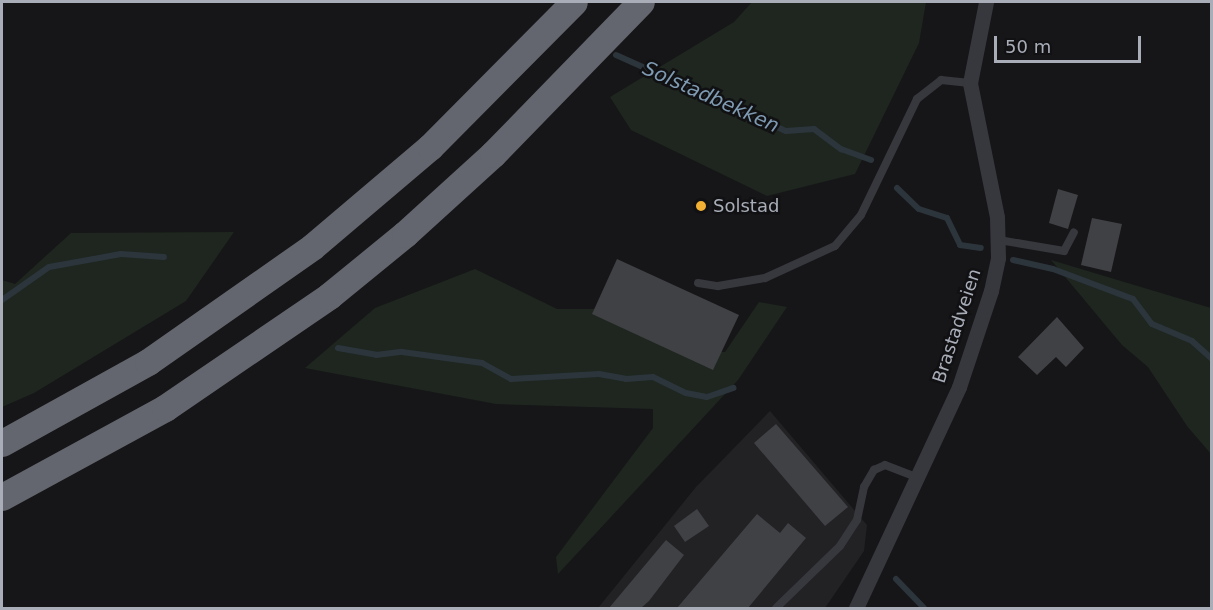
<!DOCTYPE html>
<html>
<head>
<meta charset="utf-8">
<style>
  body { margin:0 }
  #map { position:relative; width:1213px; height:610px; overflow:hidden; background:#161618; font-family:"DejaVu Sans",sans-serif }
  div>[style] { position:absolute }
  .built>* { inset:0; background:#222225 }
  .green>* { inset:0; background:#1e261f }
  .stream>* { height:6px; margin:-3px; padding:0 3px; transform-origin:3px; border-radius:3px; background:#2c353c }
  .building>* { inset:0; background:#404145 }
  .lane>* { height:8px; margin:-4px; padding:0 4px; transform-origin:4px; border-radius:4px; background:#37383d }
  .street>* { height:15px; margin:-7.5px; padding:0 7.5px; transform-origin:7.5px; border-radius:7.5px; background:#37383d }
  .highway>* { height:27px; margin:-13.5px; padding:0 13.5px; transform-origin:13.5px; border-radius:13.5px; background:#63666e }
  .dots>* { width:16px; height:16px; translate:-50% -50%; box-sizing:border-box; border:3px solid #111113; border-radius:50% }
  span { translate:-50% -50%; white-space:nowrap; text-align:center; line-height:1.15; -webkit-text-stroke:5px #111113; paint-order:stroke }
  .poi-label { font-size:18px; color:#a8adb8 }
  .left { translate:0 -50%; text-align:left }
  .street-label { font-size:18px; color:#a8adb8 }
  .water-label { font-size:20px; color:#7f9bb3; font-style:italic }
  .frame { position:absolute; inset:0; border:3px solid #a8adb8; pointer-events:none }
  .scale { position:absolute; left:994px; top:36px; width:147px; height:27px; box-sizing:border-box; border:3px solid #a8adb8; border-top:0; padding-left:8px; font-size:18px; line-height:21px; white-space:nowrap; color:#a8adb8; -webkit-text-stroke:4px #111113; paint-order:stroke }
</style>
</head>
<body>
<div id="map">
  <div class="built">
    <div style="clip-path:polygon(770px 411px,867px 525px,864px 551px,825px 608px,598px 608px,696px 487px)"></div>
  </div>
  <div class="green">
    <div style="clip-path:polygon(752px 2px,926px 2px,919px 43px,855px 174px,767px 196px,631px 130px,610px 97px,734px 22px)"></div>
    <div style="clip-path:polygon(234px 232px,186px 301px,34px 393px,2px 407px,2px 280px,15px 284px,71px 233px)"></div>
    <div style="clip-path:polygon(1051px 260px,1211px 308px,1211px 454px,1187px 426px,1148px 367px,1122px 345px)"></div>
    <div style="clip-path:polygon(475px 269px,557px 309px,623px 309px,696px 352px,725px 352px,759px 302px,787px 307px,738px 380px,558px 574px,556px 557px,653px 428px,653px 409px,496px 404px,305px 368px,375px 308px)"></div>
  </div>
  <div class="stream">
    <div style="left:616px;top:55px;width:186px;rotate:24.1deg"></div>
    <div style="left:786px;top:131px;width:28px;rotate:-4deg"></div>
    <div style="left:814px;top:129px;width:34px;rotate:37deg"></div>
    <div style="left:841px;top:149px;width:32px;rotate:20deg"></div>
    <div style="left:897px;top:188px;width:30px;rotate:44deg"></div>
    <div style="left:919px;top:209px;width:29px;rotate:18deg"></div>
    <div style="left:947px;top:218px;width:30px;rotate:64deg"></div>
    <div style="left:960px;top:245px;width:21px;rotate:8deg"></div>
    <div style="left:1013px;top:260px;width:41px;rotate:12.7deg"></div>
    <div style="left:1053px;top:269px;width:85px;rotate:20.6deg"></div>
    <div style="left:1133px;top:299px;width:31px;rotate:53deg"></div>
    <div style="left:1152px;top:324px;width:43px;rotate:23deg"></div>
    <div style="left:1192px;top:341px;width:27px;rotate:42deg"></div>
    <div style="left:2px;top:300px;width:57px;rotate:-35.1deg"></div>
    <div style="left:49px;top:267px;width:73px;rotate:-10.2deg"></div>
    <div style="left:121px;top:254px;width:43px;rotate:4deg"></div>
    <div style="left:338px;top:348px;width:39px;rotate:10deg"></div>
    <div style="left:376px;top:355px;width:26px;rotate:-7deg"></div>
    <div style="left:402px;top:352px;width:81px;rotate:7.8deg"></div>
    <div style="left:482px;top:363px;width:33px;rotate:29deg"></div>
    <div style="left:511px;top:379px;width:88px;rotate:-3.3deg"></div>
    <div style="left:599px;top:374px;width:27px;rotate:10deg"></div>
    <div style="left:626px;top:379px;width:27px;rotate:-4deg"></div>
    <div style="left:653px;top:377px;width:37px;rotate:26deg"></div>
    <div style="left:686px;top:393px;width:21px;rotate:11deg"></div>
    <div style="left:707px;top:397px;width:28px;rotate:-19deg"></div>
    <div style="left:896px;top:579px;width:40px;rotate:46deg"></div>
  </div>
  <div class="building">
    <div style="clip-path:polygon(1058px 189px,1078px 195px,1068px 229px,1049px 223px)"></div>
    <div style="clip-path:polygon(1092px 218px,1122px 224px,1111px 272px,1081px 265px)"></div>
    <div style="clip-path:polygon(617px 259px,739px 315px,713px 370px,592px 314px)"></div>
    <div style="clip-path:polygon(1057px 317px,1084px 348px,1066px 367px,1056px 357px,1037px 375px,1018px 357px)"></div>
    <div style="clip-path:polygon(776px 424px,848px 507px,825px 526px,754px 443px)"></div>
    <div style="clip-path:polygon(697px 509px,709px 526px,685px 542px,674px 526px)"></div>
    <div style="clip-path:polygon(757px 514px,780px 533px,788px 523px,806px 538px,748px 608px,677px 608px)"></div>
    <div style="clip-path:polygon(666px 540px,684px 555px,649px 601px,641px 608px,609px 608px)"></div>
  </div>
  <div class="lane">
    <div style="left:999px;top:240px;width:66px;rotate:9.6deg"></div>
    <div style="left:1064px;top:251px;width:21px;rotate:-62deg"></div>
    <div style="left:698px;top:283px;width:20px;rotate:9deg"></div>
    <div style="left:718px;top:286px;width:48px;rotate:-9.7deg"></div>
    <div style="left:765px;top:278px;width:77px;rotate:-24.6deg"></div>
    <div style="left:835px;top:246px;width:40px;rotate:-50deg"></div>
    <div style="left:861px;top:215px;width:129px;rotate:-64.2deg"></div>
    <div style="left:917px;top:99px;width:31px;rotate:-38deg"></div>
    <div style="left:941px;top:80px;width:29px;rotate:6deg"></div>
    <div style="left:776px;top:608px;width:89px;rotate:-44.1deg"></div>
    <div style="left:840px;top:546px;width:31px;rotate:-57deg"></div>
    <div style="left:857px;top:520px;width:34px;rotate:-78deg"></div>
    <div style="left:864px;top:487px;width:20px;rotate:-60deg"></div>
    <div style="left:874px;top:470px;width:12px;rotate:-24deg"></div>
    <div style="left:885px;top:465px;width:34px;rotate:21deg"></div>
  </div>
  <div class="street">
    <div style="left:856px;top:608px;width:244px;rotate:-65deg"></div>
    <div style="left:959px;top:387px;width:101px;rotate:-71.6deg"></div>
    <div style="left:991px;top:291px;width:34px;rotate:-78deg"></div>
    <div style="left:998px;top:258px;width:41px;rotate:-91.4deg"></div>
    <div style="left:997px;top:217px;width:137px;rotate:-101.4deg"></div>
    <div style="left:970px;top:83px;width:83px;rotate:-78.8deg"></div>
  </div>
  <div class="highway">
    <div style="left:2px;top:443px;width:167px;rotate:-29deg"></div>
    <div style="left:148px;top:362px;width:200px;rotate:-35deg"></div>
    <div style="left:312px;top:247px;width:155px;rotate:-40.3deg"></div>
    <div style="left:430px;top:147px;width:204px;rotate:-45.2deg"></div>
    <div style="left:2px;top:497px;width:186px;rotate:-28.6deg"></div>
    <div style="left:165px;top:408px;width:199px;rotate:-34.3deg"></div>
    <div style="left:329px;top:296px;width:98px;rotate:-39.2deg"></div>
    <div style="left:405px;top:234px;width:119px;rotate:-42.3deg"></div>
    <div style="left:493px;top:154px;width:212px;rotate:-45.8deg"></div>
  </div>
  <div class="dots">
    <div style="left:701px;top:206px;background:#f2b134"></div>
  </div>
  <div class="poi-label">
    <span class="left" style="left:713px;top:206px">Solstad</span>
  </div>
  <div class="street-label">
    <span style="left:957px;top:326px;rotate:-72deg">Brastadveien</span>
  </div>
  <div class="water-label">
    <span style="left:711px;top:97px;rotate:24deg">Solstadbekken</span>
  </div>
  <div class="frame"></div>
  <div class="scale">50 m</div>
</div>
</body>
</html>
